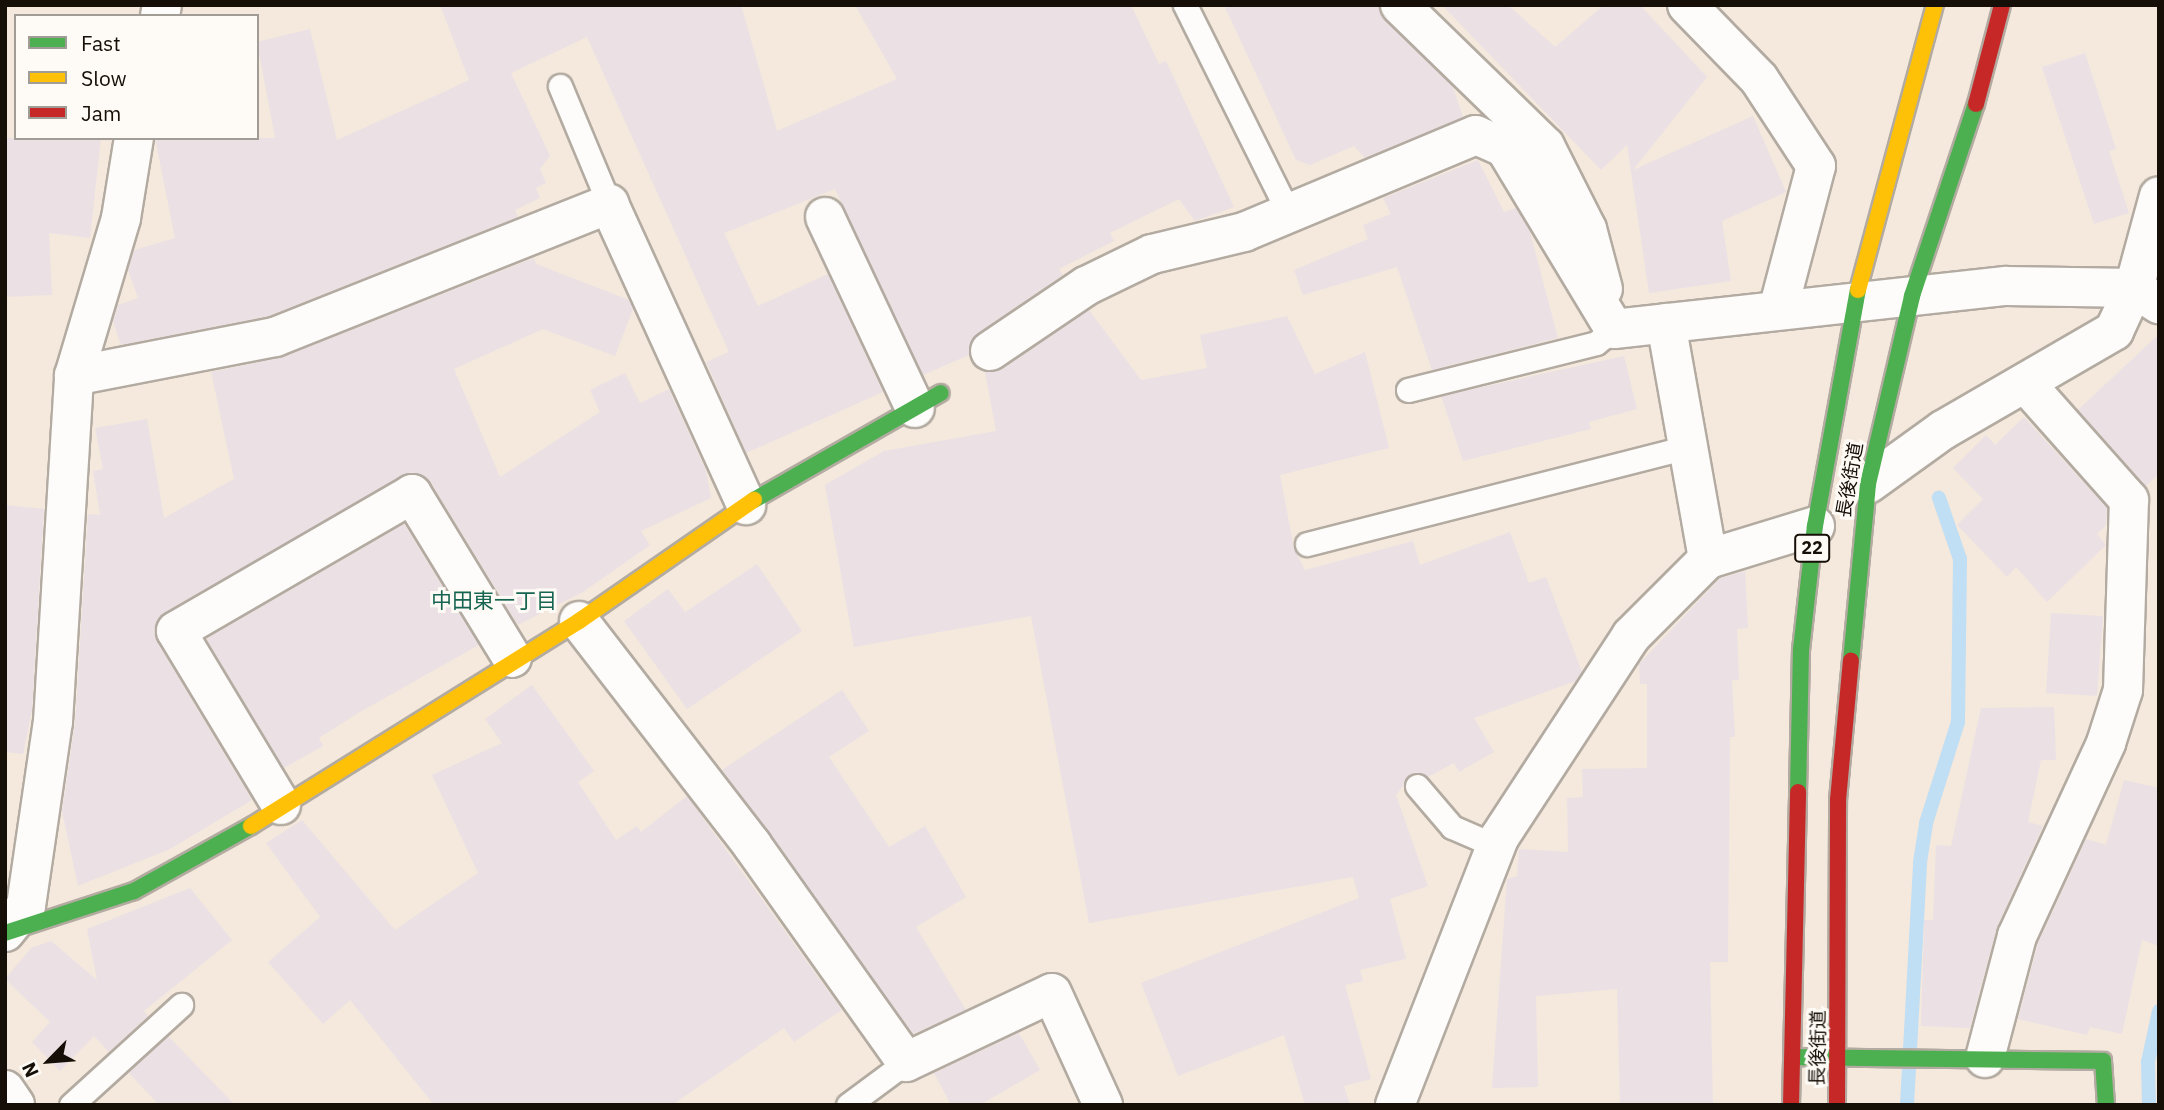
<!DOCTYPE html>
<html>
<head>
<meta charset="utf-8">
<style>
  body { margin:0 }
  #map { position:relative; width:2164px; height:1110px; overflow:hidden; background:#f4e9dc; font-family:"IBM Plex Sans","Noto Sans JP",sans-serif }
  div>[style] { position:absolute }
  .stream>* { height:14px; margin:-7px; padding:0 7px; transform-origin:7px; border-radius:7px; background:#c0def4 }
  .building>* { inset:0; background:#ebe1e5 }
  .roads { filter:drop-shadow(2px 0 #b3aba1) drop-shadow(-2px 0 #b3aba1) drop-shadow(0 2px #b3aba1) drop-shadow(0 -2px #b3aba1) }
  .lane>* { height:23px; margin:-11.5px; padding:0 11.5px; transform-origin:11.5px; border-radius:11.5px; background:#fdfcfa }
  .street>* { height:38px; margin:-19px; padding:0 19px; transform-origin:19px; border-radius:19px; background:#fdfcfa }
  .fast>* { height:16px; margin:-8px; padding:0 8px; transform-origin:8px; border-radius:8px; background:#4caf50 }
  .slow>* { height:16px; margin:-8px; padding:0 8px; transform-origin:8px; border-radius:8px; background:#ffc107 }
  .jam>* { height:16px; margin:-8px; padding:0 8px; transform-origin:8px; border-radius:8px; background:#c62828 }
  span { translate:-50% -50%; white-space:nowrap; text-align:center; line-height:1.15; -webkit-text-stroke:6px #fefaf5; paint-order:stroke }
  .shield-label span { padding:2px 5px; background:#fefaf5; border:2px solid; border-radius:5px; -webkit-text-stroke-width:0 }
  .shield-label { font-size:18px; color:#160f07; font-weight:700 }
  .street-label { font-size:19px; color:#160f07 }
  .neighbourhood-label { font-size:21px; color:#166551 }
  .frame { position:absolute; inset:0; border:7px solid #160f07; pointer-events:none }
  .legend { position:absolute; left:14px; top:14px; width:245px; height:126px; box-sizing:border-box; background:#fefaf5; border:2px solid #a19c96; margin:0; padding:9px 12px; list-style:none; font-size:21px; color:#160f07 }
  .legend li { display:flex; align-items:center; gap:14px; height:35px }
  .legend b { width:35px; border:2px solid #a19c96 }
  .north { position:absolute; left:14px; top:1026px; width:70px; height:70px; -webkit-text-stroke:5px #fefaf5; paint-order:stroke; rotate:245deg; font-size:19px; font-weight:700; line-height:28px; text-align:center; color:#160f07 }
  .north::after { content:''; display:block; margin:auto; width:24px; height:32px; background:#160f07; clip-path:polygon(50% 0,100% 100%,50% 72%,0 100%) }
</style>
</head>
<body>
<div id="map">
  <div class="stream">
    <div style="left:1907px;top:1105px;width:243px;rotate:-86.9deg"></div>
    <div style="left:1920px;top:862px;width:39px;rotate:-81deg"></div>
    <div style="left:1926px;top:823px;width:106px;rotate:-72.4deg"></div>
    <div style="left:1958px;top:722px;width:163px;rotate:-89.3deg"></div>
    <div style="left:1960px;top:559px;width:65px;rotate:-109deg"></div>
    <div style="left:2149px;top:1105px;width:43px;rotate:-91.3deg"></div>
    <div style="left:2148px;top:1062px;width:52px;rotate:-77.8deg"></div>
  </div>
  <div class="building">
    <div style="clip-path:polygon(440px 5px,741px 5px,777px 131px,897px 79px,855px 5px,1131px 5px,1159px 64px,1166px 61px,1234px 207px,1195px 221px,1179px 199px,1110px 233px,1114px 241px,1059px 269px,1063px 275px,978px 333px,969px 355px,923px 375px,835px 189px,724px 233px,758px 306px,828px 274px,883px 392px,746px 453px,706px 362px,729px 352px,587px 37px,511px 73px,550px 156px,540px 169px,546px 183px,536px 188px,540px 198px,515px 210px,518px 217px,269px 316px,121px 345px,113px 321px,118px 305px,138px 298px,128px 270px,134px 250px,175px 238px,155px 138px,275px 138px,257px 42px,310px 29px,337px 140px,448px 90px,469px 80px)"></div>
    <div style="clip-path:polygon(1224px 5px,1379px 5px,1385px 21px,1453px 87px,1463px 117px,1365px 158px,1354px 146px,1310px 165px,1296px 160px)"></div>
    <div style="clip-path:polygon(1442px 5px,1508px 5px,1555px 47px,1604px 5px,1640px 5px,1707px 77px,1633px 170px,1753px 116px,1786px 192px,1722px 221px,1731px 281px,1649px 293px,1627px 145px,1601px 170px)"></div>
    <div style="clip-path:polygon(2085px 53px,2116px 149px,2109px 151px,2129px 213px,2094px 224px,2042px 67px)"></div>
    <div style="clip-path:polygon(5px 138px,101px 138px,90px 238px,49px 233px,52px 295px,5px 297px)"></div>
    <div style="clip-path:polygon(1478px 160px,1504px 212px,1516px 208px,1530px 232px,1558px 338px,1432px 370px,1397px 267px,1303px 295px,1294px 270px,1368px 239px,1363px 225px,1391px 214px,1383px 198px)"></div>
    <div style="clip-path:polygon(534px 258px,536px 264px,629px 300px,633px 309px,615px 356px,543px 329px,454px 369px,500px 477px,600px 412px,590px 390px,625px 373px,640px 403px,669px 389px,706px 471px,711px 498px,641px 531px,650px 545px,583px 592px,518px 625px,431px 483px,411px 472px,165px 612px,154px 631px,157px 642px,252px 800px,170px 849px,78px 886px,62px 811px,75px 723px,88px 514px,100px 515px,93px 471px,103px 469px,95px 428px,147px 419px,164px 518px,234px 479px,211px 372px,283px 357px)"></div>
    <div style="clip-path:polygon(1089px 310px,1141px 380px,1207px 368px,1200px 335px,1287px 316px,1315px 374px,1365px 352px,1389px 448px,1280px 475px,1294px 548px,1305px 570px,1413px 541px,1420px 565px,1510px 532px,1529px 583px,1546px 577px,1582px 672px,1576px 681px,1474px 718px,1494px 752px,1459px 772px,1454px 763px,1428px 777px,1414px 772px,1396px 795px,1428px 886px,1390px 899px,1406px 959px,1360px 970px,1363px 981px,1345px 985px,1371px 1079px,1344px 1086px,1350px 1105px,1305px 1105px,1284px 1035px,1178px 1076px,1141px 983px,1359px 898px,1353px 877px,1089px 923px,1031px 616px,854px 647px,825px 485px,884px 451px,996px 431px,985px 372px,1002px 369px)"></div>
    <div style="clip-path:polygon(2159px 334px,2159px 474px,2146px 486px,2078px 410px)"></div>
    <div style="clip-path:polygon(1624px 356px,1637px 409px,1589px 422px,1591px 429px,1463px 461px,1441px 396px)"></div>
    <div style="clip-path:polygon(2024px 417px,2107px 508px,2106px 525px,2097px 534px,2106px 545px,2047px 602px,2016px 567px,2007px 577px,1957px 525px,1983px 499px,1953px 468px,1986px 435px,1995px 445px)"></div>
    <div style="clip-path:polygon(5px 505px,44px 509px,32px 710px,23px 754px,5px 752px)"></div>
    <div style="clip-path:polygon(404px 524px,479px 645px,358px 713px,319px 738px,323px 746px,284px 768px,206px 639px)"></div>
    <div style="clip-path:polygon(757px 564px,802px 631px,687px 709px,624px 621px,668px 589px,685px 612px)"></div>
    <div style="clip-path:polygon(1745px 571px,1748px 628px,1737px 629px,1739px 680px,1732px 680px,1735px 737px,1730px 737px,1728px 962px,1710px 962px,1713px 1105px,1620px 1105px,1617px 989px,1536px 996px,1538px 1087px,1492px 1088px,1507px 879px,1517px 876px,1519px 849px,1568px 852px,1567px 798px,1583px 797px,1582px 769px,1647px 768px,1647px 684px,1640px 684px,1639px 664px,1720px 578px)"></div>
    <div style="clip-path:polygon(2051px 613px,2103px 616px,2097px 696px,2046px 693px)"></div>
    <div style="clip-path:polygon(532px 685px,594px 771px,578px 782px,616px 840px,637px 826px,641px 832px,687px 796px,842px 1010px,794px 1042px,784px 1028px,672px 1105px,434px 1105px,350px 1000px,323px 1024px,268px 962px,320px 917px,266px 843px,302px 820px,395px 930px,478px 873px,432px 775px,502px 743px,485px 719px)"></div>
    <div style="clip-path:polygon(842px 690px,869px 731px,829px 757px,889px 847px,925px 826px,966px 897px,916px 927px,966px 1010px,913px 1034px,722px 770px)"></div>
    <div style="clip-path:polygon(2054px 707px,2056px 760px,2041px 760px,2028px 822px,2043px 826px,1997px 927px,1970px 1028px,1921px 1026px,1924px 920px,1933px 920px,1936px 845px,1951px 846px,1981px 708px)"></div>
    <div style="clip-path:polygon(2124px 780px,2159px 788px,2159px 946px,2142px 940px,2122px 1034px,2090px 1027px,2087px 1035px,2018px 1019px,2038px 943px,2086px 839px,2106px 845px)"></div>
    <div style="clip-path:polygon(190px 888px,232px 940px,144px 1011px,148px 1016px,109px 1052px,94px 1036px,60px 1071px,32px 1042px,50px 1022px,5px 979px,31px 948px,51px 941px,97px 980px,87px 929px)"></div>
    <div style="clip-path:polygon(1019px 1033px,1040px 1070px,980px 1105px,951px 1105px,934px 1073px)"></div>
    <div style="clip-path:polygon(168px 1036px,235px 1105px,159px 1105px,128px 1072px)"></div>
  </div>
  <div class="roads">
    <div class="lane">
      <div style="left:1185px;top:5px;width:233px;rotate:63.5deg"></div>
      <div style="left:560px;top:86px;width:128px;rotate:67.4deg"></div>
      <div style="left:1408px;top:390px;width:194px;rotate:-14deg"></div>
      <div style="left:1596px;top:343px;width:23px;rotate:-38deg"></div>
      <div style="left:1307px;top:544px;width:393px;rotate:-14.3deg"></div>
      <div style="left:1417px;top:786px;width:54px;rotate:49.5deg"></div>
      <div style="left:1452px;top:827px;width:48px;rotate:23.4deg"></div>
      <div style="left:71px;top:1105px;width:149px;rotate:-42.3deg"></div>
      <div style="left:848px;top:1105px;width:72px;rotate:-36.6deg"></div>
    </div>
    <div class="street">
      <div style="left:1400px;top:5px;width:202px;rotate:44.2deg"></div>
      <div style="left:1545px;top:146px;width:93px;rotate:63.2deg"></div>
      <div style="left:1587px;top:229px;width:62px;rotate:75.1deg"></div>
      <div style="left:1687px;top:5px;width:103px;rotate:45.8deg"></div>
      <div style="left:1759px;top:79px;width:104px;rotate:56.8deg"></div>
      <div style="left:1816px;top:166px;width:149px;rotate:104.8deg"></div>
      <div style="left:160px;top:16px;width:11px;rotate:-80deg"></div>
      <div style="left:825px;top:217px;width:211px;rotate:64.8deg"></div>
      <div style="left:1666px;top:323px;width:240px;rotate:79.9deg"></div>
      <div style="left:1614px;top:329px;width:394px;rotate:-6.3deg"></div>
      <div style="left:2006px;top:286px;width:128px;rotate:0.9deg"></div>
      <div style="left:2134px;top:288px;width:30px;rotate:33deg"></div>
      <div style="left:990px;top:351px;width:116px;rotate:-34.1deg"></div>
      <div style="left:1086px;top:286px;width:73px;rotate:-25.9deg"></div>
      <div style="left:1152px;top:254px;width:95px;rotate:-13.4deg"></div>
      <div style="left:1244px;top:232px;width:251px;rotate:-22.7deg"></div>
      <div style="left:1476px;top:135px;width:32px;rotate:24deg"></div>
      <div style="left:1505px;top:148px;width:211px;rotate:58.9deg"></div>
      <div style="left:74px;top:376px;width:205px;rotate:-11deg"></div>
      <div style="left:275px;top:337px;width:360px;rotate:-21.7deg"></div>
      <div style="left:609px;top:204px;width:331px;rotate:65.5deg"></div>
      <div style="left:1868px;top:484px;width:92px;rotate:-35.8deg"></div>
      <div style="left:1943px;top:430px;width:198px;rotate:-30.1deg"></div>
      <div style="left:2114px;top:331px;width:47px;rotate:-65.1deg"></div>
      <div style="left:2134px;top:288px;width:95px;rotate:-74.8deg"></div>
      <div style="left:579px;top:621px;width:283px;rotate:52.3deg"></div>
      <div style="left:752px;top:845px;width:266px;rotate:54.6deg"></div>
      <div style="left:906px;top:1062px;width:161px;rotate:-25.3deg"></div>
      <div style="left:1052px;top:993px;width:123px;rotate:65.5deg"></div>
      <div style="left:281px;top:805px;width:203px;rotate:-121.1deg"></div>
      <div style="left:176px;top:631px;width:273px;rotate:-30.1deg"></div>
      <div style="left:412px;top:494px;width:192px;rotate:58.6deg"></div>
      <div style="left:5px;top:932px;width:33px;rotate:-51deg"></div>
      <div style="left:26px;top:906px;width:186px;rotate:-81.7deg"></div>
      <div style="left:53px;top:722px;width:347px;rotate:-86.5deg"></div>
      <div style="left:74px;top:376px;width:165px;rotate:-73.4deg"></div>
      <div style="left:121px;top:218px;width:81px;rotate:-80.8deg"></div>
      <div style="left:1985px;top:1058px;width:126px;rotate:-75.3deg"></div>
      <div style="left:2017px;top:936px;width:213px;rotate:-65.2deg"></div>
      <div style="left:2106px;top:743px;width:56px;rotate:-72.2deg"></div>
      <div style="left:2123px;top:690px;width:190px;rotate:-88.2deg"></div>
      <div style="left:2129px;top:500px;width:155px;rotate:-131.6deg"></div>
      <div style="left:5px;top:1090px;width:18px;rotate:56deg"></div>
      <div style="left:1395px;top:1105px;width:287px;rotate:-68.7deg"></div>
      <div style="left:1499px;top:838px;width:241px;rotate:-56.8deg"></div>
      <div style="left:1631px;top:636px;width:109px;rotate:-45deg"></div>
      <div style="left:1708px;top:559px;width:112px;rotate:-17.1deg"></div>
    </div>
    <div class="fast">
      <div style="left:754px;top:500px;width:215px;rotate:-29.8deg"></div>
      <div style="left:1851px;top:661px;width:178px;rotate:-84.5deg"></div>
      <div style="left:1868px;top:484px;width:193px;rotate:-76.8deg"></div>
      <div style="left:1912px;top:296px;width:202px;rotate:-71.6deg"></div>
      <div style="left:1798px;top:792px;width:142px;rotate:-88.8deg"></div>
      <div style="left:1801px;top:650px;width:125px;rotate:-83.6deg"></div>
      <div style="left:1815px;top:526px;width:240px;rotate:-79.7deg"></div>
      <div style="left:5px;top:933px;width:136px;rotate:-18deg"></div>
      <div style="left:134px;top:891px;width:134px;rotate:-29.1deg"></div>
      <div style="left:1793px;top:1057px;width:310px;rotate:0.7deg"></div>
      <div style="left:2103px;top:1061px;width:44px;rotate:86.1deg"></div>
    </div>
    <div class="slow">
      <div style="left:1858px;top:290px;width:295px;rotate:-74.9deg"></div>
      <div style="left:251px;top:826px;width:387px;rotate:-32deg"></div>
      <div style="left:579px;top:621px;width:213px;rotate:-34.7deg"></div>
    </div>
    <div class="jam">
      <div style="left:1976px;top:104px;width:102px;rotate:-75.3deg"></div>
      <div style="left:1791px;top:1105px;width:313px;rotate:-88.7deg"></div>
      <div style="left:1837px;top:1105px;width:305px;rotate:-89.8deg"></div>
      <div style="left:1838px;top:800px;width:140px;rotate:-84.7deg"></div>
    </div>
  </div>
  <div class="shield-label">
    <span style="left:1812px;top:548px">22</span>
  </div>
  <div class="street-label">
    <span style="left:1850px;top:480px;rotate:-80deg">長後街道</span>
    <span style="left:1818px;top:1048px;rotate:-89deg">長後街道</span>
  </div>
  <div class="neighbourhood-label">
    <span style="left:494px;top:600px">中田東一丁目</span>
  </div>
  <div class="frame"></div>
  <ul class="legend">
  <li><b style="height:9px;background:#4caf50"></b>Fast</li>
  <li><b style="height:9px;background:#ffc107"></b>Slow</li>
  <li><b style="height:9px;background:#c62828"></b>Jam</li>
  </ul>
  <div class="north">N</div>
</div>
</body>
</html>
